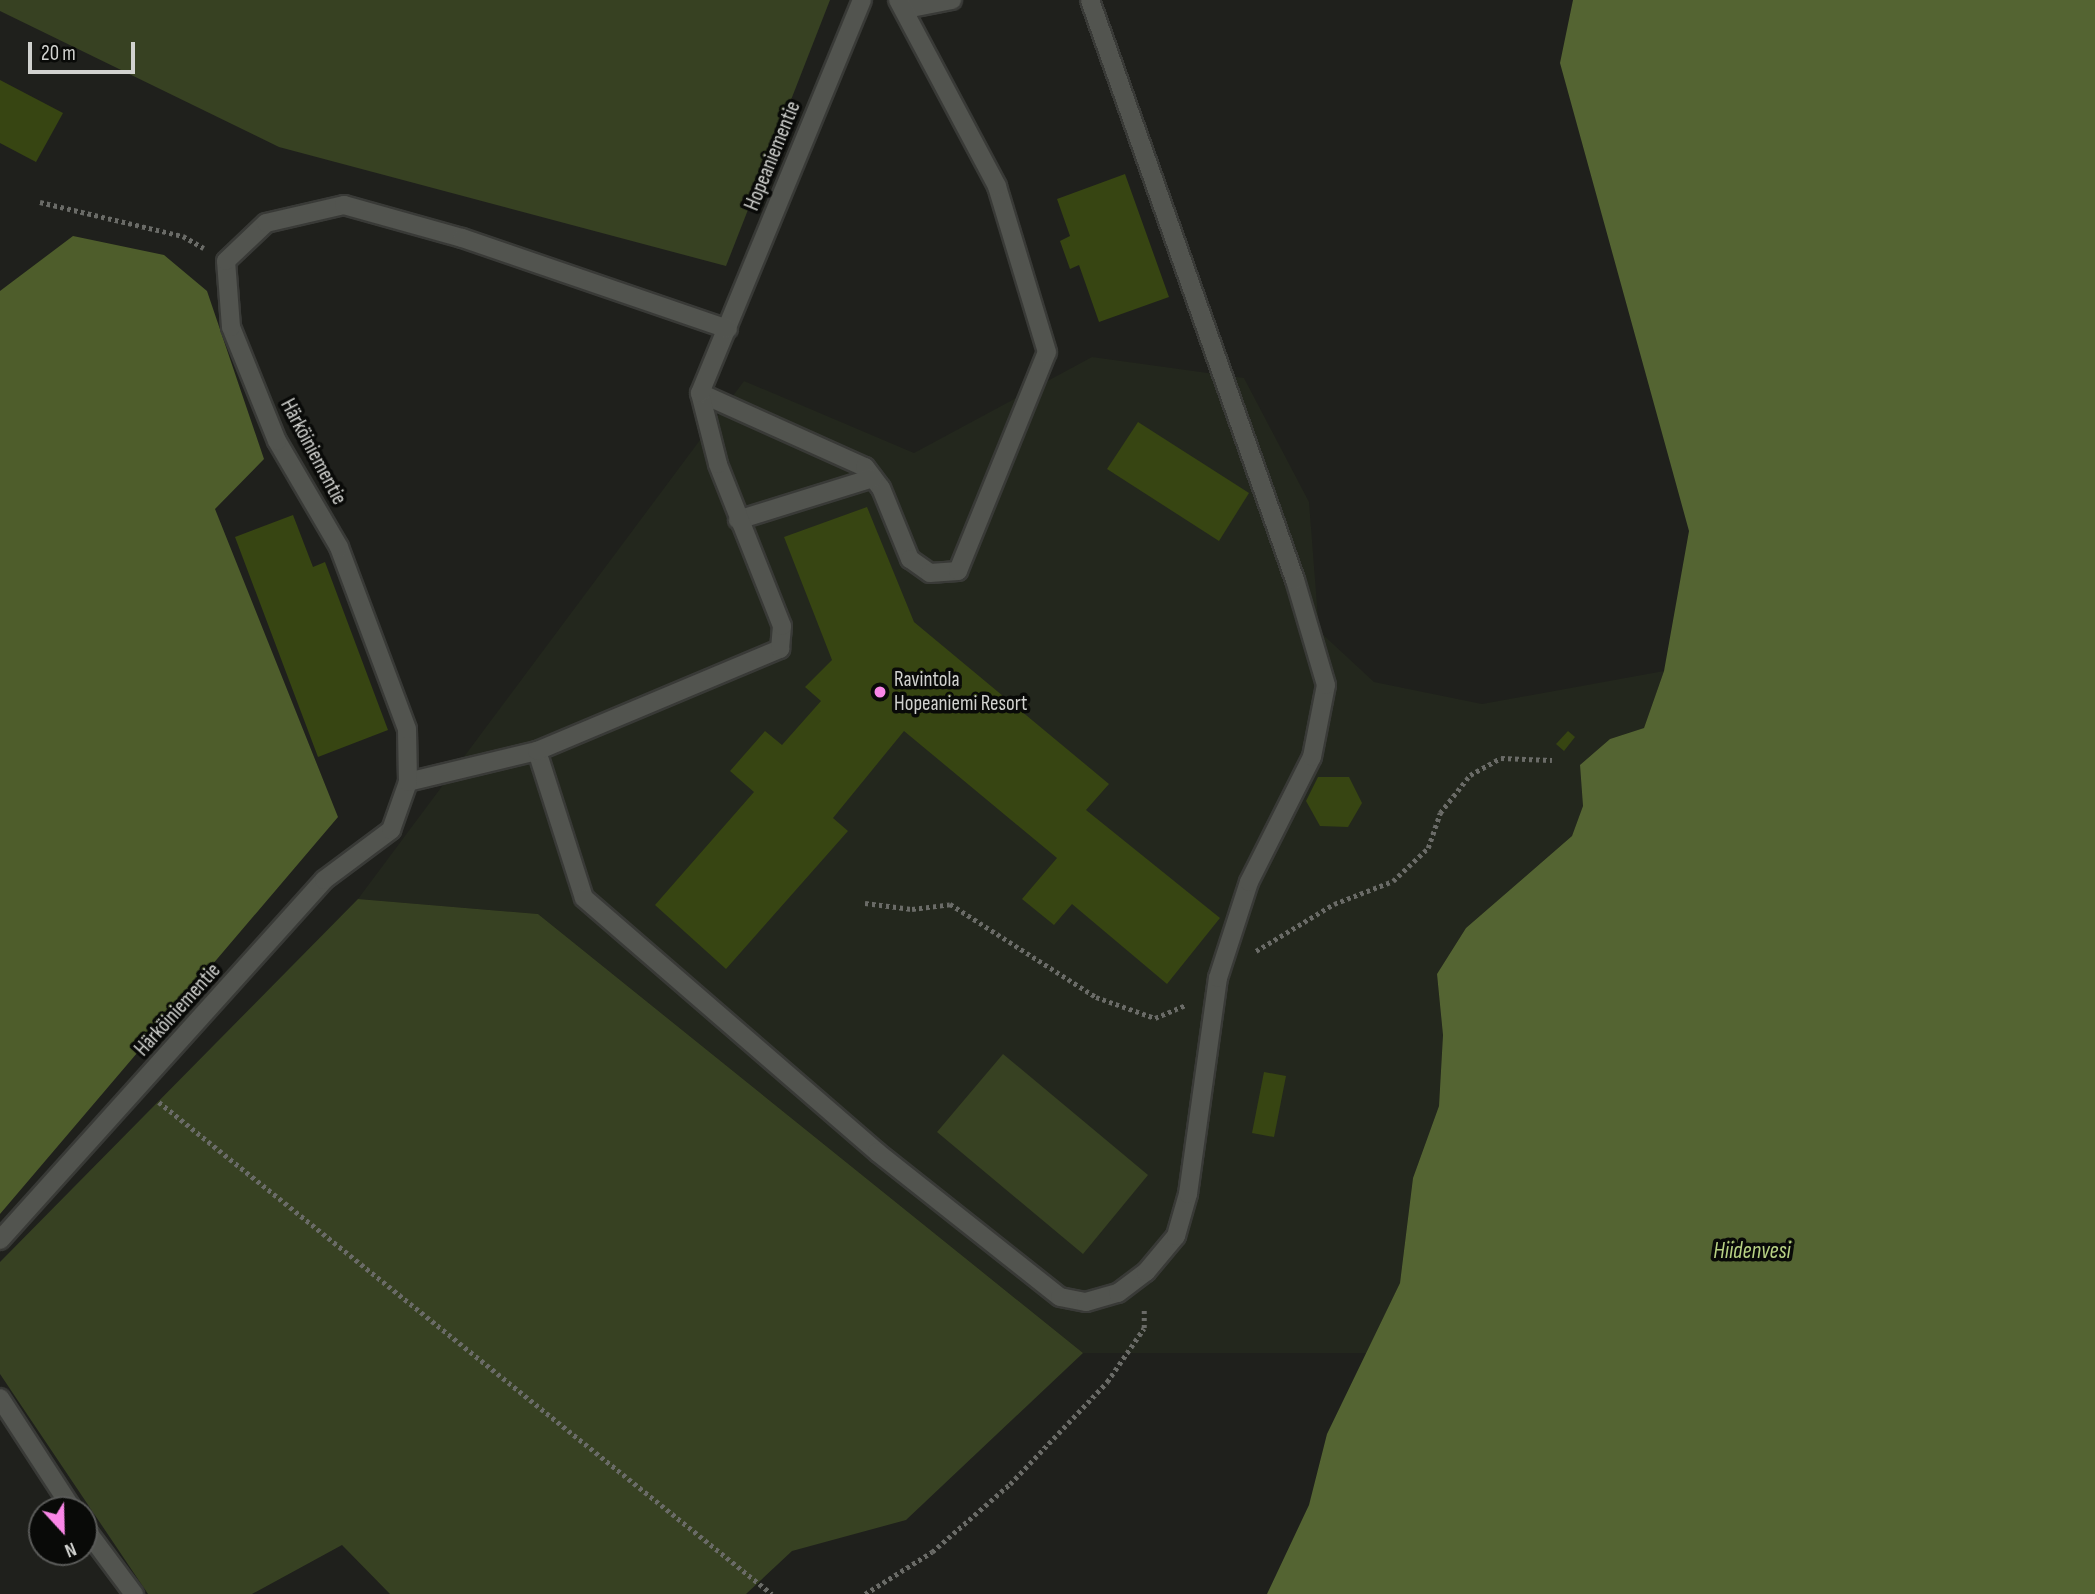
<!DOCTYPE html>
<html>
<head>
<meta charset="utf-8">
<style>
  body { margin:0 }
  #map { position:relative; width:2095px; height:1594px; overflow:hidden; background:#1f201c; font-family:"Sofia Sans Condensed",sans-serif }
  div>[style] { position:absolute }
  .built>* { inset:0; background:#23271d }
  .green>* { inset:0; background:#374122 }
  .forest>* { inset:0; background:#4e5d2b }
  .water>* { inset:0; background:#546432 }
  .building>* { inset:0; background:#374512 }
  .path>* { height:4.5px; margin-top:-2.25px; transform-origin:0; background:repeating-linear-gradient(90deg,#6a6b67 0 3.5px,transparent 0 7px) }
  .roads { filter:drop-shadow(2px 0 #393a37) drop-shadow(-2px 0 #393a37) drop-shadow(0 2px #393a37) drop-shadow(0 -2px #393a37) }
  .minor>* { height:18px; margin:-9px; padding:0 9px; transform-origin:9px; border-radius:9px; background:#52544f }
  .dots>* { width:19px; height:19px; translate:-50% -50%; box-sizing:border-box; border:4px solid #090a08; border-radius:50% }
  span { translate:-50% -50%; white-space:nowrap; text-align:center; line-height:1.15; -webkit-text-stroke:7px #090a08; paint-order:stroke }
  .street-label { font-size:21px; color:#d1d2cf }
  .poi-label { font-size:21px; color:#d1d2cf }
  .left { translate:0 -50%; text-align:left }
  .water-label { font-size:23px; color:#b8d284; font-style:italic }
  .north { position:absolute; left:28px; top:1496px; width:70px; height:70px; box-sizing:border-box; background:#090a08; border:2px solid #595a58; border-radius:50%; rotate:158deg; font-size:19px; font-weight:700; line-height:28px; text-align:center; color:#d1d2cf }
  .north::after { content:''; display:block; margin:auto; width:24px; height:32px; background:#fa87e7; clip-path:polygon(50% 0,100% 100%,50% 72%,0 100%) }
  .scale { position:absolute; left:28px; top:42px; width:107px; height:32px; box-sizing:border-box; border:4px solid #d1d2cf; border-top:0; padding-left:9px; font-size:21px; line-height:24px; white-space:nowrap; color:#d1d2cf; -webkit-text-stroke:5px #090a08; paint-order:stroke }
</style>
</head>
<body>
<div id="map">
  <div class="built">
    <div style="clip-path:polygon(1092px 357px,1244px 378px,1309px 502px,1319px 631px,1374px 682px,1482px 704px,1664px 671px,1644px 728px,1610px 739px,1580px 765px,1583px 806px,1572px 836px,1466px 928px,1437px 974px,1443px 1035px,1439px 1106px,1413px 1178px,1400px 1283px,1367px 1353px,1083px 1353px,538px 914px,358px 899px,744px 381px,914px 453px)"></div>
  </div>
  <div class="green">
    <div style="clip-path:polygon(0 0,830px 0,726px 266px,279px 147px,0 11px)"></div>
    <div style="clip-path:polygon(358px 899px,538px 914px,1083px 1353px,906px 1520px,792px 1551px,746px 1594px,390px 1594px,342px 1545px,252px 1594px,148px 1594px,0 1374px,0 1262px)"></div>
    <div style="clip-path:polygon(1003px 1054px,1148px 1175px,1083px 1254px,937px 1132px)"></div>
  </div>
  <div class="forest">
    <div style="clip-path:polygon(73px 236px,164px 255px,207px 291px,264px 459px,215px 509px,338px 817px,0 1214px,0 291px)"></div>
  </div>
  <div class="water">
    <div style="clip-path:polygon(1573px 0,2095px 0,2095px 1594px,1267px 1594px,1309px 1505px,1327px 1434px,1400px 1283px,1413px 1178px,1439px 1106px,1443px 1035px,1437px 974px,1466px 928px,1572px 836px,1583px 806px,1580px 765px,1610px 739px,1644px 728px,1664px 671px,1689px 531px,1560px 63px)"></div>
  </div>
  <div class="building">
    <div style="clip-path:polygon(0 80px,63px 113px,36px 162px,0 143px)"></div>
    <div style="clip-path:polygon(1125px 174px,1169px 297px,1099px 322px,1079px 265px,1070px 269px,1060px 241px,1070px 236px,1057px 199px)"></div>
    <div style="clip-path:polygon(1138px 422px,1249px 493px,1219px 541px,1107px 469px)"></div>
    <div style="clip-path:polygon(867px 507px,914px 622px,1109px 784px,1086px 810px,1220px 918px,1167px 984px,1072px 904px,1054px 925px,1022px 899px,1057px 858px,904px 731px,833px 818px,848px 831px,726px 969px,655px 905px,754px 792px,730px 771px,765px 731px,782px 745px,821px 701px,805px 687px,832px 660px,784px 537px)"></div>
    <div style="clip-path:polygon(293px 515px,313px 567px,325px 562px,388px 730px,318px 757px,235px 537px)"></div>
    <div style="clip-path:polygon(1568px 731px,1575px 737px,1564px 751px,1556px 744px)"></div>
    <div style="clip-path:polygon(1318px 777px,1349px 777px,1362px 803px,1348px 827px,1320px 826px,1306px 801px)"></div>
    <div style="clip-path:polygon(1264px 1072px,1286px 1076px,1274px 1137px,1252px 1133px)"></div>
  </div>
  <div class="path">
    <div style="left:40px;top:202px;width:147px;rotate:13.4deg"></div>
    <div style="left:183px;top:236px;width:24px;rotate:30deg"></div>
    <div style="left:865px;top:903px;width:47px;rotate:7.3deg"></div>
    <div style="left:912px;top:909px;width:38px;rotate:-7deg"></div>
    <div style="left:950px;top:904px;width:173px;rotate:32.5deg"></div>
    <div style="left:1096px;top:997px;width:63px;rotate:19.6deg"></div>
    <div style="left:1155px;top:1018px;width:34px;rotate:-23deg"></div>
    <div style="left:1256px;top:951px;width:91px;rotate:-31.1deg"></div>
    <div style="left:1334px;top:904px;width:63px;rotate:-21.3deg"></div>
    <div style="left:1393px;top:881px;width:48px;rotate:-43.3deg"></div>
    <div style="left:1428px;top:848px;width:37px;rotate:-71deg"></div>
    <div style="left:1440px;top:813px;width:48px;rotate:-51.7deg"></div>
    <div style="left:1470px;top:775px;width:35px;rotate:-29deg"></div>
    <div style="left:1501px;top:758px;width:51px;rotate:2.2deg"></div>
    <div style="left:159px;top:1102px;width:786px;rotate:38.75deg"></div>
    <div style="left:865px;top:1594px;width:79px;rotate:-32.1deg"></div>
    <div style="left:932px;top:1552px;width:103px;rotate:-41.1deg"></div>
    <div style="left:1010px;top:1484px;width:141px;rotate:-46.4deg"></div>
    <div style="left:1107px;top:1382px;width:65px;rotate:-55.6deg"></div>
    <div style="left:1144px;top:1328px;width:21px;rotate:-90deg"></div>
  </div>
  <div class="roads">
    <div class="minor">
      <div style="left:906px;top:9px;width:47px;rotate:-11.1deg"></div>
      <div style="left:700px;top:393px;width:181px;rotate:24.2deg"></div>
      <div style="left:865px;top:467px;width:26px;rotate:53deg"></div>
      <div style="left:881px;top:488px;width:77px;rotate:67.8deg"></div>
      <div style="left:910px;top:559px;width:24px;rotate:35deg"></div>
      <div style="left:930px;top:573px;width:28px;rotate:-4deg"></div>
      <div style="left:958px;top:571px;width:236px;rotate:-67.9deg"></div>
      <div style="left:1047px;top:352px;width:173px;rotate:-106.8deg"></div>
      <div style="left:997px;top:186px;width:211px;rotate:-118deg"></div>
      <div style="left:738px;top:520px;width:141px;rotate:-17.3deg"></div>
      <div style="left:537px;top:751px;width:154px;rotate:72.3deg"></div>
      <div style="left:584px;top:898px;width:388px;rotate:40.9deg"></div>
      <div style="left:877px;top:1152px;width:233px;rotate:38.4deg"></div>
      <div style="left:1060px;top:1297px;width:26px;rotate:11deg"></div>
      <div style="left:1086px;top:1302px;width:33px;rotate:-16deg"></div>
      <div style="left:1118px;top:1293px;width:35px;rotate:-37deg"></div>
      <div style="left:1146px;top:1272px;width:47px;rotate:-50.2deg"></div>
      <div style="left:1176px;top:1236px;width:44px;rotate:-74.1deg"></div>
      <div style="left:1188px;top:1194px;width:218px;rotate:-82.1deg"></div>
      <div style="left:1218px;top:978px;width:101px;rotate:-72.1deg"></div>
      <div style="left:1249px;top:882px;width:140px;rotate:-63.3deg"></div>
      <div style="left:1312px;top:757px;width:73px;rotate:-79deg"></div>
      <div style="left:1326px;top:685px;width:109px;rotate:-106.4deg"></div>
      <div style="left:1295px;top:580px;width:615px;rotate:-109.47deg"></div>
      <div style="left:408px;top:782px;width:133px;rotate:-13.5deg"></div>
      <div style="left:537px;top:751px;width:264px;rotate:-22.8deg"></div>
      <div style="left:780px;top:649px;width:23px;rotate:-85deg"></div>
      <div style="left:782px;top:626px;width:174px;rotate:-111.6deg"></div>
      <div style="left:718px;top:464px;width:73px;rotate:-104.2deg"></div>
      <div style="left:700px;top:393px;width:425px;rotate:-67.6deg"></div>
      <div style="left:0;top:1240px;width:484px;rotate:-48deg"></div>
      <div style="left:324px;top:880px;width:84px;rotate:-36.7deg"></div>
      <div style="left:391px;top:830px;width:51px;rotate:-70.5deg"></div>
      <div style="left:408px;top:782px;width:53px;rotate:-91.1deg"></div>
      <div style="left:407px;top:729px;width:194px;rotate:-110.5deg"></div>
      <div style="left:339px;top:547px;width:123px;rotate:-120.3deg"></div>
      <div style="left:277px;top:441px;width:123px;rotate:-112deg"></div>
      <div style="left:231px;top:327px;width:66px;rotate:-94.3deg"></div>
      <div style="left:226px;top:261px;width:55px;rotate:-43.5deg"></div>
      <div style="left:266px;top:223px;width:80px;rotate:-13deg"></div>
      <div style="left:344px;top:205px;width:123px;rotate:15.6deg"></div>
      <div style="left:462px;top:238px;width:281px;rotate:18.9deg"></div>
      <div style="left:0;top:1398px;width:134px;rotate:56.9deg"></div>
      <div style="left:84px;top:1527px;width:84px;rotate:53.3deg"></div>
    </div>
  </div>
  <div class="dots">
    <div style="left:880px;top:692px;background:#fa87e7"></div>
  </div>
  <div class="street-label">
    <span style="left:773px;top:156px;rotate:-68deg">Hopeaniementie</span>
    <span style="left:313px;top:452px;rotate:62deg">Härköiniementie</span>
    <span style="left:178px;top:1010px;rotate:-48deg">Härköiniementie</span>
  </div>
  <div class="poi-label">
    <span class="left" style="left:894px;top:692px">Ravintola<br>Hopeaniemi Resort</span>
  </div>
  <div class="water-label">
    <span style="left:1752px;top:1251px">Hiidenvesi</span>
  </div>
  <div class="north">N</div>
  <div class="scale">20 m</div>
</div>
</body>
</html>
